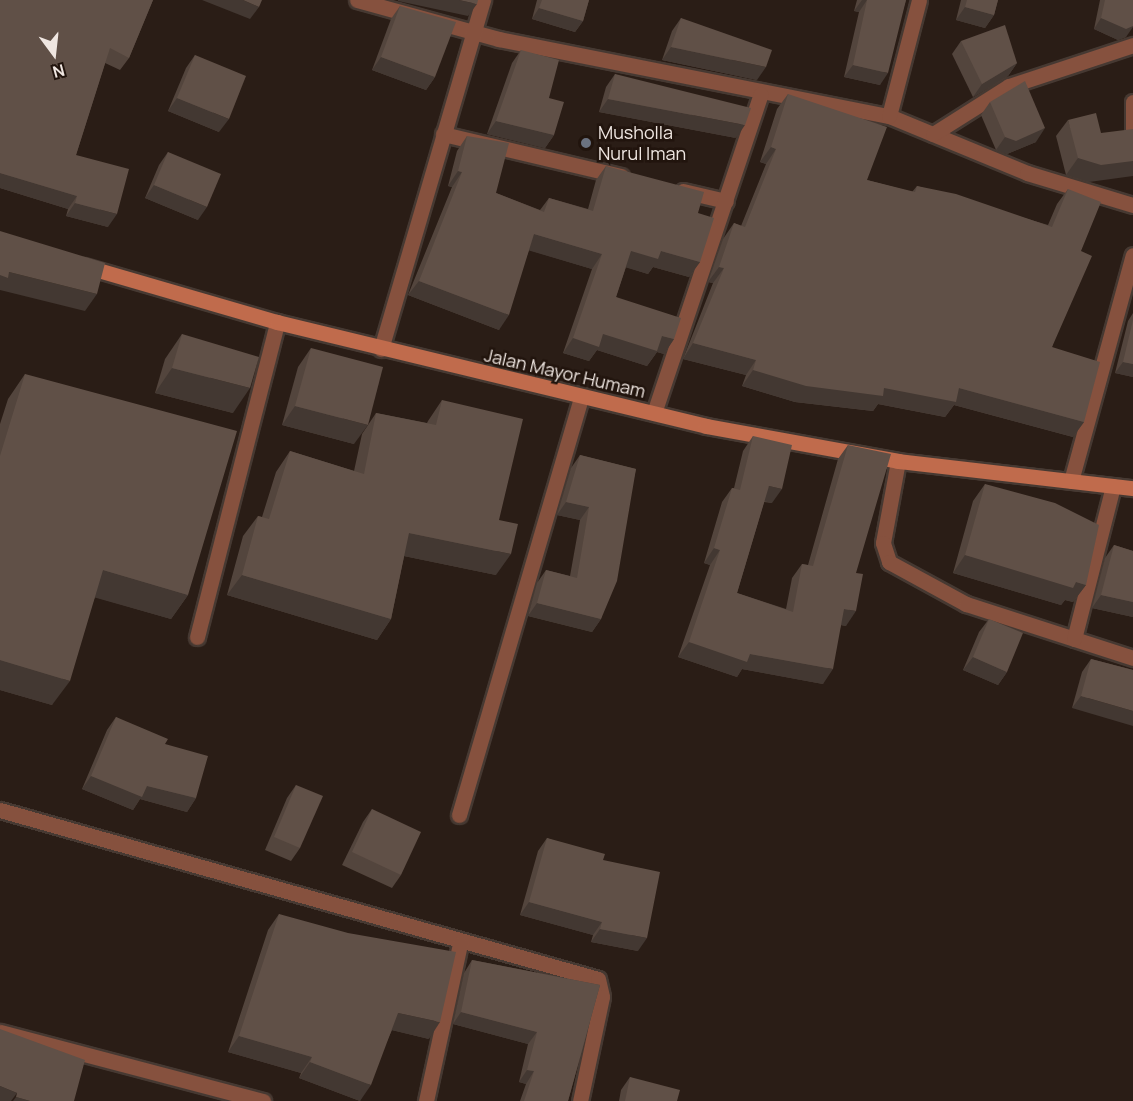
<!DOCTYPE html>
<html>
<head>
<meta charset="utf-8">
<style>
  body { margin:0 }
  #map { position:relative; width:1133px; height:1101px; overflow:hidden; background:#2a1d16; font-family:Manrope,sans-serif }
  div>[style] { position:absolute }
  .roads { filter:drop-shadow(2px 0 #463932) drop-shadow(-2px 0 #463932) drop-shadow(0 2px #463932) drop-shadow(0 -2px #463932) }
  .service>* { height:15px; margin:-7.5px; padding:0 7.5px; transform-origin:7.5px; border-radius:7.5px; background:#86513e }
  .minor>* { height:15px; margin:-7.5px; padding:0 7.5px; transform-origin:7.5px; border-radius:7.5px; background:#86513e }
  .secondary>* { height:15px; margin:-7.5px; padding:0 7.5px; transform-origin:7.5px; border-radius:7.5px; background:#c06b4c }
  .wall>* { inset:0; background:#53453d }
  .shaded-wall>* { inset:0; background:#433832 }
  .building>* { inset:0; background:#605047 }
  .dots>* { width:16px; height:16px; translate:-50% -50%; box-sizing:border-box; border:3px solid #21140d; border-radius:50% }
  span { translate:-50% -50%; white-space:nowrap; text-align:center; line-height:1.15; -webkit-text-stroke:5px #21140d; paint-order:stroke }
  .poi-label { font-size:18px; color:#efe6e1 }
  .left { translate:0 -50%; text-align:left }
  .street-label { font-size:18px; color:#efe6e1 }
  .north { position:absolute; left:24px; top:24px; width:60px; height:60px; -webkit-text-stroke:4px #21140d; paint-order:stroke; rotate:165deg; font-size:16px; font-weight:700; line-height:24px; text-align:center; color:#efe6e1 }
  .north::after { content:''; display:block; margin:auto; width:21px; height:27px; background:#efe6e1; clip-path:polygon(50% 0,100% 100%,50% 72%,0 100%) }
</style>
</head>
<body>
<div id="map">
  <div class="roads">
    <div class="service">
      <div style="left:197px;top:637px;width:325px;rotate:-75.7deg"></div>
    </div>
    <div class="minor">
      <div style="left:357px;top:0;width:147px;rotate:15.4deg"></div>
      <div style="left:499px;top:39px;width:398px;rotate:11.2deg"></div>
      <div style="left:889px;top:116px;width:149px;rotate:22.4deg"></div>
      <div style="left:1027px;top:173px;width:111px;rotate:16.8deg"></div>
      <div style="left:1133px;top:102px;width:31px;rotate:90deg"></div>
      <div style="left:889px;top:116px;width:120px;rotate:-75.5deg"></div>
      <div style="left:443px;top:134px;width:183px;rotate:13.3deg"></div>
      <div style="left:933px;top:134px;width:90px;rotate:-32.3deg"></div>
      <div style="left:1009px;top:86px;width:131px;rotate:-18.3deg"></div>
      <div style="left:683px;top:191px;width:44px;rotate:13.1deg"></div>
      <div style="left:381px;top:349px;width:364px;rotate:-73.7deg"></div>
      <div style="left:654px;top:413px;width:336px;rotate:-71.5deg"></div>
      <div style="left:898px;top:461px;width:83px;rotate:100.4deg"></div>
      <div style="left:883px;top:543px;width:20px;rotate:72deg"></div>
      <div style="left:889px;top:562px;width:88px;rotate:28.6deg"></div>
      <div style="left:966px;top:604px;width:176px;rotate:17.9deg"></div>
      <div style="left:1071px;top:481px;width:234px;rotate:-74.7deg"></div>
      <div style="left:1074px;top:639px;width:158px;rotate:-75.7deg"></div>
      <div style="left:0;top:810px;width:621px;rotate:15.78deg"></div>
      <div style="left:598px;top:979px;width:18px;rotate:77deg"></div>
      <div style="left:602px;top:997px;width:106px;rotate:101.9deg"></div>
      <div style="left:459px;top:815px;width:434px;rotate:-73.7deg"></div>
      <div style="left:0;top:1032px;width:272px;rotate:14.7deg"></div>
      <div style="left:426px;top:1101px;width:161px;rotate:-77.8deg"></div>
    </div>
    <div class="secondary">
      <div style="left:84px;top:266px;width:201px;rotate:16.2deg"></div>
      <div style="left:277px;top:322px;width:441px;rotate:13.6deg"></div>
      <div style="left:706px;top:426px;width:195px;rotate:10.3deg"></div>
      <div style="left:898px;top:461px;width:237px;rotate:6.6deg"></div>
    </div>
  </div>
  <div class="wall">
    <div style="clip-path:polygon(0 0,153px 0,129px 58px,120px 70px,105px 63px,76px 155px,108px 227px,66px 216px,68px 209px,0 188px)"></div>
    <div style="clip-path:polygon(537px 0,589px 0,583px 21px,575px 32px,532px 19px)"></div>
    <div style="clip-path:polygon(857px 0,906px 0,880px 85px,844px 77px,859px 12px,854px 11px)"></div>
    <div style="clip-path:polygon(961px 0,998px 0,994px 15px,985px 28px,956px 20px)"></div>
    <div style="clip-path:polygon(1100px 0,1133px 0,1126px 37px,1118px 40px,1094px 29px)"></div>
    <div style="clip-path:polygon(400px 6px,435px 77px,426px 90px,372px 70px,391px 19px)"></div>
    <div style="clip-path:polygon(681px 18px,757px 80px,662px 60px,672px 31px)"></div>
    <div style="clip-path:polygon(961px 41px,1017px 63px,1008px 76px,973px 97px,952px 54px)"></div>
    <div style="clip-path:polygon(521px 50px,554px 135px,545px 148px,487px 134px,512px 63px)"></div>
    <div style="clip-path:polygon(195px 55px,219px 132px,168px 111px,186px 68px)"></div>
    <div style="clip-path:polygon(615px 74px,736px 138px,599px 112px,606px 87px)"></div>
    <div style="clip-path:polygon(788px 94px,867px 180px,912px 192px,917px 186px,1048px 225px,1057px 204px,1068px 189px,1081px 251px,1052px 347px,1084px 422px,1073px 437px,954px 405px,945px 417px,878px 404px,873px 411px,795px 402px,742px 386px,746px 375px,683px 359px,713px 283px,708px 282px,723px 239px,734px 223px,741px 226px,766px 164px,760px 162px,777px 109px)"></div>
    <div style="clip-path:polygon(990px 102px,1036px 142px,1007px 154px,996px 150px,981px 115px)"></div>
    <div style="clip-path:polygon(1068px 120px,1089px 182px,1066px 175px,1056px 136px)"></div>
    <div style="clip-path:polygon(467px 136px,496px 193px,540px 210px,549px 198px,588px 209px,596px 180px,606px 166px,698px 213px,700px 262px,689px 277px,653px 267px,648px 274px,626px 267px,616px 297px,674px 339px,664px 354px,657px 352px,647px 366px,597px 350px,589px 361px,563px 353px,592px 269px,529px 250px,499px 330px,408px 295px,452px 187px,448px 186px,457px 151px)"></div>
    <div style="clip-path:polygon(168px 152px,198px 220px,145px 198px,159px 165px)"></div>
    <div style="clip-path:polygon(1133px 313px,1133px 377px,1115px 373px,1128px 321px)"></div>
    <div style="clip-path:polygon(182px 334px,233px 413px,155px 393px,165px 359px)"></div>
    <div style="clip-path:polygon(311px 348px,354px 444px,282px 425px,298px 367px)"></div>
    <div style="clip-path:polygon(25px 374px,188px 595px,171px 619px,95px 597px,52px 705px,0 690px,0 424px,8px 399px)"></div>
    <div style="clip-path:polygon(442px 400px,499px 520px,496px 575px,404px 556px,391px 619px,377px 640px,227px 595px,243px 536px,258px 516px,262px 517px,276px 472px,290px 451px,354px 471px,362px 434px,376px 413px,427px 423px,428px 421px)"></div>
    <div style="clip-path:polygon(753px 436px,772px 503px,764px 502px,737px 593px,786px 609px,792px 578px,802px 564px,808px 565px,838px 459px,848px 445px,856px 573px,846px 626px,841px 625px,823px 684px,742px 669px,737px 677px,678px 657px,710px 565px,704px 563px,722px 502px,732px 488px,734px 488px,743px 451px)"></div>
    <div style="clip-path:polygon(580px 455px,636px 469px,601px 619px,592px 632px,528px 616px,537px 583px,546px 570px,570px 576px,580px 520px,557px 515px,571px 468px)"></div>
    <div style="clip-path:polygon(985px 484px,1086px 585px,1073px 602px,1065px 600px,1061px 605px,953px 573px,973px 501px)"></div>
    <div style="clip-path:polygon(1114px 545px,1133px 551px,1133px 617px,1092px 608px,1105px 558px)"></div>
    <div style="clip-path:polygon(989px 619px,1007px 672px,998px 685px,963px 670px,979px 632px)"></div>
    <div style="clip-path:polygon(1091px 659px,1133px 670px,1072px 708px,1082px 672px)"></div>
    <div style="clip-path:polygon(116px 717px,165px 744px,196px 798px,187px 812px,140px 799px,133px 810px,82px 789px,107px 730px)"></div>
    <div style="clip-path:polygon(296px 785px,300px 848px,291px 861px,265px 850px,287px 798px)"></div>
    <div style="clip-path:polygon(372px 809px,401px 875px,392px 888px,342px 865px,363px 822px)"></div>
    <div style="clip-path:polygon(547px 838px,603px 860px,638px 951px,591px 942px,593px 935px,520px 915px,538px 851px)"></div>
    <div style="clip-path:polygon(279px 914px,429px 1039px,392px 1030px,360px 1101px,299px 1078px,301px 1073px,228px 1052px,268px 930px)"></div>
    <div style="clip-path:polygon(472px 960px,600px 985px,568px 1101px,520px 1101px,526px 1084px,519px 1082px,528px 1044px,453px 1024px,464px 973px)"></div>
    <div style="clip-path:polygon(630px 1077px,677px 1101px,619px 1101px,621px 1090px)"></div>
  </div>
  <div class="shaded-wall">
    <div style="clip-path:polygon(202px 0,243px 0,259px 7px,250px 19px)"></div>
    <div style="clip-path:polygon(398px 0,459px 0,477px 4px,468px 16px,398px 1px)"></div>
    <div style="clip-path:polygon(862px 0,867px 0,859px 12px,854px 11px)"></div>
    <div style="clip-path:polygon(965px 7px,994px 15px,985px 28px,956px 20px)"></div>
    <div style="clip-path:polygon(539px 8px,583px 21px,575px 32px,532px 19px)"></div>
    <div style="clip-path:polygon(1101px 18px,1133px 26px,1133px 27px,1126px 37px,1118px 40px,1094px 29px)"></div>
    <div style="clip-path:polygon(671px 47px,766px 67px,757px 80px,662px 60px)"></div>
    <div style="clip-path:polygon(381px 57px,435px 77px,426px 90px,372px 70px)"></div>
    <div style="clip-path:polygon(1017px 63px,1008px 76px,973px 97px,982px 84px)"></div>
    <div style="clip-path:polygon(853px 65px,888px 73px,880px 85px,844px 77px)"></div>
    <div style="clip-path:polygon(177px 98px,229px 119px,219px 132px,168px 111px)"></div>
    <div style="clip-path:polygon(608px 99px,745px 125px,736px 138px,599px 112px)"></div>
    <div style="clip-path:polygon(496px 121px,554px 135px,545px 148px,487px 134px)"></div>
    <div style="clip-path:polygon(1045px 128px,1036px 142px,1007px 154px,996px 150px,1005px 137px)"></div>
    <div style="clip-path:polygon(771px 147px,776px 149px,766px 164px,760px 162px)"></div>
    <div style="clip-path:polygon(1078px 158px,1133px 161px,1133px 176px,1089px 182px,1066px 175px)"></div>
    <div style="clip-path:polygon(458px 171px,462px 172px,452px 187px,448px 186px)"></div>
    <div style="clip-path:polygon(0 173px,77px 196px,68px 209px,0 188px)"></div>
    <div style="clip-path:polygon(154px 185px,207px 207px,198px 220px,145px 198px)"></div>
    <div style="clip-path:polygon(75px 203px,117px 214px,108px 227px,66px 216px)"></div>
    <div style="clip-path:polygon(534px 234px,602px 254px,592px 269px,524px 249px)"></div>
    <div style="clip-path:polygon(631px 251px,661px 251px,700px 262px,689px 277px,653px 267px,648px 274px,621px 266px)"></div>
    <div style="clip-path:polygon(719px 267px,724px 268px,713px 283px,708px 282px)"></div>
    <div style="clip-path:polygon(9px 272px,97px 294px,85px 311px,0 290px,0 275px)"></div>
    <div style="clip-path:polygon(419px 281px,509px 315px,499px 330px,408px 295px)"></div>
    <div style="clip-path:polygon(603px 334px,662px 336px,674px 339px,664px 354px,657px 352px,647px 366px,597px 350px,589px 361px,563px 353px,573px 338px)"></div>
    <div style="clip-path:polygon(693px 343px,756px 360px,746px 375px,683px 359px)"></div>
    <div style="clip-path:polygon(1123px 362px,1133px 364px,1133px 377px,1115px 373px)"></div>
    <div style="clip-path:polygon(172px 368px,250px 388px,233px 413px,155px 393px)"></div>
    <div style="clip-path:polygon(753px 370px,884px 388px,959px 388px,1084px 422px,1073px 437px,954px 405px,945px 417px,878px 404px,873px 411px,795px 402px,742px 386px)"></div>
    <div style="clip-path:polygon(295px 406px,368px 425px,354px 444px,282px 425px)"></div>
    <div style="clip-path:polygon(769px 486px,782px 489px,772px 503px,759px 500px)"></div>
    <div style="clip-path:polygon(566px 502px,589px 507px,580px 520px,557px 515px)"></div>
    <div style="clip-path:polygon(409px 533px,511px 554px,496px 575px,394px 554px)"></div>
    <div style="clip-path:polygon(714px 548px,720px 550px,710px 565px,704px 563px)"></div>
    <div style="clip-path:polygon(965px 555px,1076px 582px,1086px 585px,1073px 602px,1065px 600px,1061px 605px,953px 573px)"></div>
    <div style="clip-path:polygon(103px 570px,188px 595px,171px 619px,86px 595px)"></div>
    <div style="clip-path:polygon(242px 575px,391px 619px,377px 640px,227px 595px)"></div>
    <div style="clip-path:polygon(1101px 595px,1133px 602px,1133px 617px,1092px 608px)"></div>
    <div style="clip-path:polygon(537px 603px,601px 619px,592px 632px,528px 616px)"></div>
    <div style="clip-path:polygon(844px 609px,856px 611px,846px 626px,834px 624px)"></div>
    <div style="clip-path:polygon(689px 642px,750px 654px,833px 669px,823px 684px,742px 669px,737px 677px,678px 657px)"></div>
    <div style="clip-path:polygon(973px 657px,1007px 672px,998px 685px,963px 670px)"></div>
    <div style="clip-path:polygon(0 660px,70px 681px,52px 705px,0 690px)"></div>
    <div style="clip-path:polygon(1081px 696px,1133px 711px,1133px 726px,1072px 708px)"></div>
    <div style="clip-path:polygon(91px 776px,147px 786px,196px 798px,187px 812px,140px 799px,133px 810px,82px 789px)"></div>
    <div style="clip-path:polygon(529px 902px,602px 922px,593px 935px,520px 915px)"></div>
    <div style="clip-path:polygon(600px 929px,647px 938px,638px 951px,591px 942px)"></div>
    <div style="clip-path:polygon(461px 1012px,537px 1032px,528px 1044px,453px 1024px)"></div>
    <div style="clip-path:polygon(398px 1013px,440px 1022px,429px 1039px,387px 1029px)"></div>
    <div style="clip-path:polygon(239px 1036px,312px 1057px,301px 1073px,228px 1052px)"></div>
    <div style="clip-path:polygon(310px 1062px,371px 1085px,360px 1101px,299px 1078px)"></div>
    <div style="clip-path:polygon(527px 1070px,534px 1071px,526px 1084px,519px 1082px)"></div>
    <div style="clip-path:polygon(0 1086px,17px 1093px,11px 1101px,0 1101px)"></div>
    <div style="clip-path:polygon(16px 1097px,30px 1101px,13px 1101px)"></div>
  </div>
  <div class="building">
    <div style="clip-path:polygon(0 0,153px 0,129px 58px,110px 48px,76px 155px,129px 169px,117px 214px,75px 203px,77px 196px,0 173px)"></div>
    <div style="clip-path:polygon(243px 0,262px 0,259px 7px)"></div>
    <div style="clip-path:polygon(459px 0,478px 0,477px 4px)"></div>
    <div style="clip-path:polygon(542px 0,589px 0,583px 21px,539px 8px)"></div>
    <div style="clip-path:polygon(865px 0,906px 0,888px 73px,853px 65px,867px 0)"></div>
    <div style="clip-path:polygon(967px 0,998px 0,994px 15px,965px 7px)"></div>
    <div style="clip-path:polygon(1105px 0,1133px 0,1133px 26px,1126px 29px,1101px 18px)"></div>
    <div style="clip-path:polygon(400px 6px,456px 22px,435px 77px,381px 57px)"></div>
    <div style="clip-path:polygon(681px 18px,772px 50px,766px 67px,671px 47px)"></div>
    <div style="clip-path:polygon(1005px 25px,1017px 63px,982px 84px,961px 41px)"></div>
    <div style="clip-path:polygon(521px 50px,559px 60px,549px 98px,564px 102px,554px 135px,496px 121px)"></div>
    <div style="clip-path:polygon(195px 55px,246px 76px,229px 119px,177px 98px)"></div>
    <div style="clip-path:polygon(615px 74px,751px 108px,745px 125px,608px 99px)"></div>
    <div style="clip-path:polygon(1025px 81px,1045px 128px,1016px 141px,1005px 137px,990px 102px)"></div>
    <div style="clip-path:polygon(788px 94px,887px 127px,867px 180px,915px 192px,917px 186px,956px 194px,1052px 227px,1068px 189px,1101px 202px,1081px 251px,1092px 256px,1052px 347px,1100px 362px,1084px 422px,959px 388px,956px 402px,884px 388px,883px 396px,806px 386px,753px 370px,756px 360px,693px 343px,724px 268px,719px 267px,734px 223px,745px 227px,776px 149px,771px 147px)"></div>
    <div style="clip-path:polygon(1096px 113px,1101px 133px,1133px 129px,1133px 161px,1101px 165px,1078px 158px,1068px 120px)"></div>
    <div style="clip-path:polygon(467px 136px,509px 143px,496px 193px,544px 212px,549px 198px,593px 211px,606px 166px,704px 192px,698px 213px,714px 218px,700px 262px,661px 251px,658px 259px,631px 251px,616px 297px,681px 318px,674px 339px,662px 336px,657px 351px,603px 334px,599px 347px,573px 338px,602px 254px,534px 234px,509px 315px,419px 281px,462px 172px,458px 171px)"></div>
    <div style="clip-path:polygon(168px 152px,221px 174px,207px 207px,154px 185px)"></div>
    <div style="clip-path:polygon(0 231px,105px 263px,97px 294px,9px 272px,8px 278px,0 275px)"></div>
    <div style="clip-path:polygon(1133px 320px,1133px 364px,1123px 362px)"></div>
    <div style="clip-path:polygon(182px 334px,259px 357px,250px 388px,172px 368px)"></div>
    <div style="clip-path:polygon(311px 348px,383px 367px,368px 425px,295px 406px)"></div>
    <div style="clip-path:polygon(25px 374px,237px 431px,188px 595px,103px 570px,70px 681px,0 660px,0 456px)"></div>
    <div style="clip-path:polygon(442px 400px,523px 419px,499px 520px,518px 524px,511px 554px,409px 533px,391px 619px,242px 575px,258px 516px,269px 519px,290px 451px,364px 474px,376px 413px,436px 425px)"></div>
    <div style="clip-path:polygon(753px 436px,792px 445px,782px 489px,769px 486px,737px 593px,793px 612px,802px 564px,813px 566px,848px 445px,891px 454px,856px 573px,863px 574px,856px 611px,844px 609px,833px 669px,750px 654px,747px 662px,689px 642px,720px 550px,714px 548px,732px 488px,740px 490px)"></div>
    <div style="clip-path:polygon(580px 455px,636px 469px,617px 581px,601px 619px,537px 603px,546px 570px,577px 578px,589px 507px,566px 502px)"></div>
    <div style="clip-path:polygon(985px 484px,1055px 503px,1099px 525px,1086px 585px,1076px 582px,1073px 588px,965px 555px)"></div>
    <div style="clip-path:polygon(1114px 545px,1133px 551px,1133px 602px,1101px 595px)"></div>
    <div style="clip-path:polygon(989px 619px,1023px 633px,1007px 672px,973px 657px)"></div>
    <div style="clip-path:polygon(1091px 659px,1133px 670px,1133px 711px,1081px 696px)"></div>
    <div style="clip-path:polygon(116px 717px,168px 739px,165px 744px,208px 756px,196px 798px,147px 786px,142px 797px,91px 776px)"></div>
    <div style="clip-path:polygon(296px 785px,323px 796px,300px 848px,274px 837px)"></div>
    <div style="clip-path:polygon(372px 809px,421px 832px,401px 875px,352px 852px)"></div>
    <div style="clip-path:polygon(547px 838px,605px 854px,603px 860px,660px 872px,647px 938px,600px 929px,602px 922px,529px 902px)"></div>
    <div style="clip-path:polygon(279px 914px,348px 933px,456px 952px,440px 1022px,398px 1013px,371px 1085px,310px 1062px,312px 1057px,239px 1036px)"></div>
    <div style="clip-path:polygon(472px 960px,600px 985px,568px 1101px,524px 1101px,534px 1071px,527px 1070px,537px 1032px,461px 1012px)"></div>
    <div style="clip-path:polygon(0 1029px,85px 1060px,74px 1101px,30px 1101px,16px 1097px,17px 1093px,0 1086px)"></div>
    <div style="clip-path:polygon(630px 1077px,680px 1090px,677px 1101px,625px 1101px)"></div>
  </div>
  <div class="dots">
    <div style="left:586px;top:143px;background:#6b7280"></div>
  </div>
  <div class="poi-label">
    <span class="left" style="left:598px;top:143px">Musholla<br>Nurul Iman</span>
  </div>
  <div class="street-label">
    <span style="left:565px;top:373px;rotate:13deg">Jalan Mayor Humam</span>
  </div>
  <div class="north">N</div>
</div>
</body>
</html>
